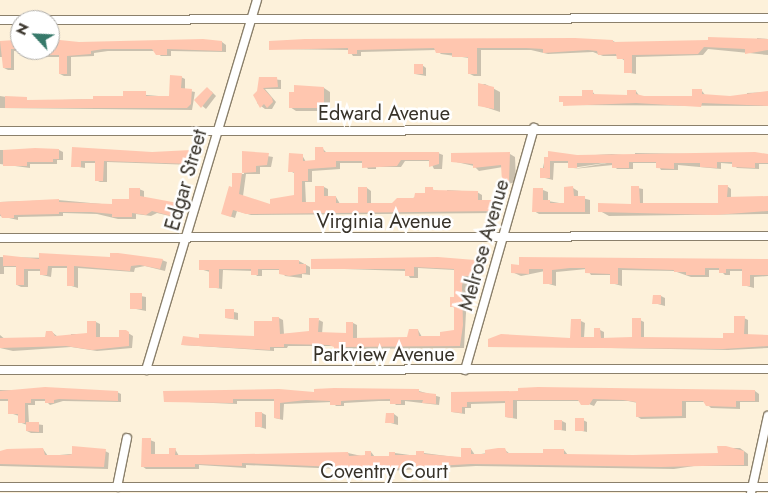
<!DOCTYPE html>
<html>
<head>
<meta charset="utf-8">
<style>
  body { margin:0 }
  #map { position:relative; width:768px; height:493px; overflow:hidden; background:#fdf1da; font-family:Jost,sans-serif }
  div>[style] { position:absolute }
  .shadow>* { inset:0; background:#0003 }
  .building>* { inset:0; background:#ffc6af }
  .roads { filter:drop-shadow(1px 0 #8b806b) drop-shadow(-1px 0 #8b806b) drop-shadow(0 1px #8b806b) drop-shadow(0 -1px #8b806b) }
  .minor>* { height:8px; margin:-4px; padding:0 4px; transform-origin:4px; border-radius:4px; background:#fff }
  span { translate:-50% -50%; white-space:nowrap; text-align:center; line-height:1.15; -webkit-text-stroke:5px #fff; paint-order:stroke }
  .street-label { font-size:20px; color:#373229 }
  .north { position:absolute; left:10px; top:10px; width:50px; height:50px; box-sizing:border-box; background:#fff; border:1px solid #afada9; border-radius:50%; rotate:295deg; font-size:14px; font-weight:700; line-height:20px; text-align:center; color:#373229 }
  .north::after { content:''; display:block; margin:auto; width:18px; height:22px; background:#37796a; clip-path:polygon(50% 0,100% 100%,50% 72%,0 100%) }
</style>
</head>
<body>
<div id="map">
  <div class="shadow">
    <div style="clip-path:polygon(757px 38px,768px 39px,768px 55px,708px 49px,703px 55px,636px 57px,636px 74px,625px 72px,625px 61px,618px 56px,603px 56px,593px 52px,548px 54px,531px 50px,481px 50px,481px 76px,474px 76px,470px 74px,469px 58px,441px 54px,436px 50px,361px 52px,361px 56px,353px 56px,349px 50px,270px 49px,613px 41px,617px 43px,757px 41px)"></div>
    <div style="clip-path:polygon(0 41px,20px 42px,20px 50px,50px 50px,50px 42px,222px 42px,226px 45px,226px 52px,171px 51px,171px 56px,161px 56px,155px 51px,108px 51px,94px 53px,94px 56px,71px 57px,71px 76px,64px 76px,60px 74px,60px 57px,47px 57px,43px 51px,14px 51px,14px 70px,8px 70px,4px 68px,4px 57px,0 57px)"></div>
    <div style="clip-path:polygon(422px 65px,426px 68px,426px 76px,415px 74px)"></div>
    <div style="clip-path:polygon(181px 77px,185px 79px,185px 90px,195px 92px,192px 110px,0 108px,0 96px,31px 101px,124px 98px,124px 93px,170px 97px)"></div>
    <div style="clip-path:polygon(260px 78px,281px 80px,281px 89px,265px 89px,276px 102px,272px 109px,265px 109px,257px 103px)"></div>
    <div style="clip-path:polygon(485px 84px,500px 92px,500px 112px,479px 105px,480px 85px)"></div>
    <div style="clip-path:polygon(296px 86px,324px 88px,330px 92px,330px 111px,296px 111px,290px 107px)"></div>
    <div style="clip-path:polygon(211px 91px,216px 96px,206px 109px,195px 100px)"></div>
    <div style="clip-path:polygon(592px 91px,596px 96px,628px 96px,636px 91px,640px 97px,694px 97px,702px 91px,706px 96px,747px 97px,747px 93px,768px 92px,768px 106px,564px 105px)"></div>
    <div style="clip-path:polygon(322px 148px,327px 153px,438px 153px,443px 155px,442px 169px,434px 169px,430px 161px,405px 161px,401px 167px,376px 167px,376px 169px,368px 169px,364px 163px,340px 163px,340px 169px,312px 171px,312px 182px,305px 182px,306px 203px,316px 203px,324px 187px,328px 189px,328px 197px,336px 197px,340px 204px,359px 204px,367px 188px,371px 191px,371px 204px,393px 204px,426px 194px,426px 188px,447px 193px,447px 190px,477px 192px,482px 195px,482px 202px,501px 204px,501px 213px,251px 215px,237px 211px,235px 218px,226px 215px,233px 189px,233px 174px,244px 174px,243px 152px,273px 157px,271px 167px,260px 167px,260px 174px,246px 174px,243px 196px,271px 206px,295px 196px,296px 174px,290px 171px,302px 155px,306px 162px,316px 162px)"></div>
    <div style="clip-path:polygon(73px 149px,152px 153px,191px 151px,195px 153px,195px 165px,107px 162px,107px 182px,100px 182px,96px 180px,97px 163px,85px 163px,85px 168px,73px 166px)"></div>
    <div style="clip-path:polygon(0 150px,59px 150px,63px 152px,63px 160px,57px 160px,57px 164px,30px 164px,30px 168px,0 164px)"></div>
    <div style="clip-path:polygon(635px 153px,768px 155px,768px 164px,759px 164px,759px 169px,737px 168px,733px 164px,721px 163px,721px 169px,678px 165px,678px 170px,661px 170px,657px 163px,633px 163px,633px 169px,617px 169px,613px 165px,573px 169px,618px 161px,572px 168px,569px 163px,554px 163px,553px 180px,541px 177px,545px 158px,612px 154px,635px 156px)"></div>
    <div style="clip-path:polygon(510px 154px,515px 157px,516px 182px,508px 184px,503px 182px,503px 167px,479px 171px,474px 166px,452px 161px)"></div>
    <div style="clip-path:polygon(727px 186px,731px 189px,731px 198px,768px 197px,768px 214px,609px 216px,600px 211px,632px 205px,632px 187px,643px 189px,643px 204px,720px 204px)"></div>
    <div style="clip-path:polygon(573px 188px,578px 191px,578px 197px,590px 200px,590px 214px,539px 214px,534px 211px,543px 190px,548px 192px,548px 201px,565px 204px)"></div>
    <div style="clip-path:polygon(139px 189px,144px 191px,144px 198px,182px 206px,179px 218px,157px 213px,151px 216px,136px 214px,136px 219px,118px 219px,97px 214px,63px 213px,63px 216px,18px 217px,18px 220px,0 216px,0 202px,58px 200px,113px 205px,131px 200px)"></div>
    <div style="clip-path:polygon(0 257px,162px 260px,167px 262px,165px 271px,145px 266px,135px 268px,134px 272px,78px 268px,78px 288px,68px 285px,68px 268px,52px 268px,51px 277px,42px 275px,42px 271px,28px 271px,28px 287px,21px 287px,17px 285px,17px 267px,4px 267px,4px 274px,0 274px)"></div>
    <div style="clip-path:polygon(768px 260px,768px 276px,754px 277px,754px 288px,743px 285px,743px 271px,730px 271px,730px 275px,725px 275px,720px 270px,709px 270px,709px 277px,691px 277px,674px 271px,622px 270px,622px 286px,611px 283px,611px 275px,591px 275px,587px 269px,556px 272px,556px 286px,545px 283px,545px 271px,521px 276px,512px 272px,512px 266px)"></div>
    <div style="clip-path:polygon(299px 261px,310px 267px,310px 275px,302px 274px,302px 278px,285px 276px,281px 270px,262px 270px,262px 276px,257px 276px,253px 271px,223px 270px,222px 289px,210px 287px,210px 272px,200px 269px)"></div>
    <div style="clip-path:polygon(475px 261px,479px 264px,479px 278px,468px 278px,464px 348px,344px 349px,344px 361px,340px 361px,336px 359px,335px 346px,288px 346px,287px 348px,274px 348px,274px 351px,183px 345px,201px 340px,255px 337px,279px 318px,283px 320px,284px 334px,310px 332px,319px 320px,323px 322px,322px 334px,348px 334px,353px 323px,357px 325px,357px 339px,408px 338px,418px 330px,422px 337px,441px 337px,455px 331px,455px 308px,451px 306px,455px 298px,455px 270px,418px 268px,418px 278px,410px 278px,406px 271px,313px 268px)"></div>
    <div style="clip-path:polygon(131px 294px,146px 297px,146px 311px,131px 308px)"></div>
    <div style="clip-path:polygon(661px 296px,665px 298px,665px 306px,654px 303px)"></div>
    <div style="clip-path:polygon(226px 310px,238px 313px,238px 320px,226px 318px)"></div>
    <div style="clip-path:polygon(744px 318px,748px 320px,748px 336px,768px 336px,768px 348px,728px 350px,489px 346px,572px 339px,581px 321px,585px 323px,584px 338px,595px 338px,600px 330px,604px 332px,604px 340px,634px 339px,640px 320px,644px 322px,644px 338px,724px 339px,735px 334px)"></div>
    <div style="clip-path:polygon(96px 322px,100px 324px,100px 338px,120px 338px,128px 333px,133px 336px,132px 348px,97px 351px,71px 347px,13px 351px,0 348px,0 335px,6px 340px,46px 338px,52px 332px,58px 337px,71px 338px,71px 334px,88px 334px)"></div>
    <div style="clip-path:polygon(0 390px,117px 392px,121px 394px,121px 402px,63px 401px,50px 405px,46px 401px,35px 401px,35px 405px,28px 405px,29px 423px,43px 425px,43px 433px,31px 433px,27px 431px,27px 425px,19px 422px,19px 416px,10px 413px,10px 401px,0 401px)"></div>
    <div style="clip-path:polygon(419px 391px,440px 397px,439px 405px,405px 401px,405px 405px,396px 405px,392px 401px,379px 401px,344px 403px,344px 406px,336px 406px,332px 402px,284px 404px,283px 420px,275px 418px,275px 401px,237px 401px,237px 404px,165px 401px)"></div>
    <div style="clip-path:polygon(755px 391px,759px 394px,759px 402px,740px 402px,740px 409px,711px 408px,705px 402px,686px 402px,686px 418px,641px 419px,638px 417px,638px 403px,628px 401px,597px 401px,594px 406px,581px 401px,517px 401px,517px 419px,506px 417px,506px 403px,471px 404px,471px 408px,465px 408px,465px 414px,452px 412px,453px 393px)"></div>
    <div style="clip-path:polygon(262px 413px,266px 415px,266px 429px,257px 426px)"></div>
    <div style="clip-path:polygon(394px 414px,398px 417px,398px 425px,387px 422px)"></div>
    <div style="clip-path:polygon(583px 420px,587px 422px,587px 432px,577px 430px)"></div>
    <div style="clip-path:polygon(562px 421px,566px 423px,566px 431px,555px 429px)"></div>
    <div style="clip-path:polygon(150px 440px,155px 442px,155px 455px,170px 455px,175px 449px,179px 456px,348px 453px,366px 457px,371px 452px,375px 457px,390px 457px,395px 453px,417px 456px,424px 453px,462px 458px,462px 449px,471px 449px,475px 455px,505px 450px,510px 454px,544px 454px,553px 450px,564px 450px,568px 455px,608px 456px,719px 454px,719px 448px,740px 448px,748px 454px,748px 466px,694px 466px,674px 469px,476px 466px,388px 471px,246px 465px,246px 468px,199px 465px,199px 469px,146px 469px,142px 466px)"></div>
    <div style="clip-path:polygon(43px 449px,48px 456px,105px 451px,109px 453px,108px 469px,0 466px,0 453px)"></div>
  </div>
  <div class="building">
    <div style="clip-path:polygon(708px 37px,768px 39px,768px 50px,745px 54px,745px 49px,704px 47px,698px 54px,632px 55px,632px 73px,624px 73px,624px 59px,617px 59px,616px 54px,598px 55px,597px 51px,588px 50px,543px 53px,543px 49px,526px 48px,477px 48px,477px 74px,468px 74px,468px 57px,452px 57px,452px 53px,436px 53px,434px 48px,357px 50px,357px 54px,348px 54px,348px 48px,269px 50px,269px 41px,305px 39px,575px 38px,613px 40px,613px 42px,708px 40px)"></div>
    <div style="clip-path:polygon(50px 39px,79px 42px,203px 39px,222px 41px,222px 51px,167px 49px,167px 55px,156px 55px,152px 49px,103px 49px,91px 51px,91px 54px,67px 56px,67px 74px,59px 74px,59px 55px,50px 55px)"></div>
    <div style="clip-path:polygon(15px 40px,19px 40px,19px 49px,11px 49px,11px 68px,3px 68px,0 41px)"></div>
    <div style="clip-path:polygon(414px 64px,423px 64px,423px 74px,414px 74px)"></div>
    <div style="clip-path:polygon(170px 75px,182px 76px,181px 88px,192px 89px,191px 104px,187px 108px,5px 108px,5px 96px,27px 97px,27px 100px,93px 99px,93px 96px,123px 96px,123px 91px,146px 91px,146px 96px,169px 96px)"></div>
    <div style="clip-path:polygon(259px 77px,277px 77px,278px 87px,263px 88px,272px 98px,273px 102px,267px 108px,264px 104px,260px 108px,253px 95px,257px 91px)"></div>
    <div style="clip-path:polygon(478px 83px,494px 87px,494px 109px,478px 106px)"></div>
    <div style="clip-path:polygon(294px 85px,324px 87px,324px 108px,289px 108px,289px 92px,294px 92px)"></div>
    <div style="clip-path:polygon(207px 87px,213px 93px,201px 108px,194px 100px)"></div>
    <div style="clip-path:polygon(692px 89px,702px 89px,702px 94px,730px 96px,768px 91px,768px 106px,702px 103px,701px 107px,636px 103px,563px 106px,563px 102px,559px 102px,559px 96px,582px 96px,582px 90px,593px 90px,593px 94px,627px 95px,627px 90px,636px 90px,636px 94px,644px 96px,692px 96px)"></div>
    <div style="clip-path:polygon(72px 147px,152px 152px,191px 150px,191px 164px,104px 161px,103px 181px,95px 181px,95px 161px,81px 161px,81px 167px,71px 167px)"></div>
    <div style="clip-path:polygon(315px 147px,323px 147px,324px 152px,439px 152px,439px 164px,429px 167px,429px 160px,401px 160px,397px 166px,362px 168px,362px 161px,336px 161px,336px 167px,308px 169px,308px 181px,302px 181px,302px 202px,315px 202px,315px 186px,324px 186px,324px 196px,336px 196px,336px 203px,358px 203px,358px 187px,367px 187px,367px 203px,392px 203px,397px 198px,414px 198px,415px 193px,425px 193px,425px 187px,433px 187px,433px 190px,478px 191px,478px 200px,497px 200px,497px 211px,246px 214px,233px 210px,231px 217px,221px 214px,229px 186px,232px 187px,232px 173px,242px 173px,242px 151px,269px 153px,267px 165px,256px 166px,256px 172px,242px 173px,239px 194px,270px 204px,270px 199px,294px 195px,294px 172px,288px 172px,289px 153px,303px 154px,303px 161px,315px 160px)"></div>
    <div style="clip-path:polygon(35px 148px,59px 149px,59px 159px,53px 159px,53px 162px,27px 162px,27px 166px,3px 166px,3px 150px)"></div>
    <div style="clip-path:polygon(548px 151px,577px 155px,755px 152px,768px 154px,768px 163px,755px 163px,755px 168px,732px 167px,732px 162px,717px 162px,717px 168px,700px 167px,700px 163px,674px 163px,674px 169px,656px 168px,656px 162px,629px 162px,629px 168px,612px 168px,612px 163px,577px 163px,577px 168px,568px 168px,568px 161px,550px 161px,550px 178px,540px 178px,540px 168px,544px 168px,544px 157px,548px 157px)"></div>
    <div style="clip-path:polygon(510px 152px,509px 182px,502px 182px,501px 165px,473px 168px,473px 164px,451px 162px,451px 153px)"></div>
    <div style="clip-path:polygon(718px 185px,728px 185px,727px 197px,768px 196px,768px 211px,715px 215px,598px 212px,598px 203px,631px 204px,631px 186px,639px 186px,640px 203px,718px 203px)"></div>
    <div style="clip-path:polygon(573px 186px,574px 196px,585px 196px,585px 212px,532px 212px,533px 188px,543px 188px,543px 200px,550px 200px,550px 203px,564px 203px,564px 187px)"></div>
    <div style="clip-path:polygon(129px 188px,140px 188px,140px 196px,178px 203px,175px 217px,152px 211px,146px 215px,132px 213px,132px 217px,112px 217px,112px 214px,91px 212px,59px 212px,59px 214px,14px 215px,14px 218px,2px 218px,0 214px,0 202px,59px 199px,59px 202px,112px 204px,112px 199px,129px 199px)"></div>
    <div style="clip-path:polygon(39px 253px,110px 257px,110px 253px,118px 253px,163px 259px,160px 269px,140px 265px,131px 266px,130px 271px,74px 266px,74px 286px,67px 286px,67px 266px,48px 266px,47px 275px,40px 275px,40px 269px,24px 269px,24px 285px,16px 285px,16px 266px,3px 266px,3px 255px,39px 259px)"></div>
    <div style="clip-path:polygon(438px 257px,475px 260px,475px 276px,464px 276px,462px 286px,463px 325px,460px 346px,340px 347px,340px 360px,334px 360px,334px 347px,329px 345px,284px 344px,284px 347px,270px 347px,270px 350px,181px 345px,183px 336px,199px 338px,199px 334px,254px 336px,254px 321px,272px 321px,272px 317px,279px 317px,280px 334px,309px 331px,309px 318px,319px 318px,318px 332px,346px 333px,346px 322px,353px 322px,353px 338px,407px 337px,409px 329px,418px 329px,419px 336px,440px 336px,440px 332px,454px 330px,454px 307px,450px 307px,450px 297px,454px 297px,454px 269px,414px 267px,414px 276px,405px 276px,405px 269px,311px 269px,311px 259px)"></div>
    <div style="clip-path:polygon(519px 257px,768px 259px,768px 275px,750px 275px,750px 286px,742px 286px,742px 269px,726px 269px,726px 273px,719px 273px,719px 268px,705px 268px,705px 275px,686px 275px,686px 272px,674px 272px,674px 270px,618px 268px,618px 284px,610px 284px,610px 274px,585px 273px,585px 268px,570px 268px,552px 270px,552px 284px,543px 284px,543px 269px,529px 269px,529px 274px,511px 273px,511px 264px,519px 265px)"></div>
    <div style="clip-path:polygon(199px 260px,299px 260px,299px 264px,306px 264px,306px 273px,289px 276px,279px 274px,279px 269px,258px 269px,258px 275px,251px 275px,251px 269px,219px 269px,219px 288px,209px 288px,209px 270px,199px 270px)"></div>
    <div style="clip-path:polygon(130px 293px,142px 293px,142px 309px,130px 309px)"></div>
    <div style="clip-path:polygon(653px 295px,661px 295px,661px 304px,652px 304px)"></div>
    <div style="clip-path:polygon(225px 309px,234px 309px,234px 319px,225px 318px)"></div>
    <div style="clip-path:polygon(734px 316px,745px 316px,744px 334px,768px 335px,768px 346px,723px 349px,488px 347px,488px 339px,501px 334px,570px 338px,571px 319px,581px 319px,581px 337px,594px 337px,594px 328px,600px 328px,601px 338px,632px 337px,632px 318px,641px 318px,641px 337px,723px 338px,723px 333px,734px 333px)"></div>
    <div style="clip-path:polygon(87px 321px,96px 321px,96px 337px,119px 337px,119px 330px,126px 330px,129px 332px,129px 346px,92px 350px,66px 346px,0 348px,0 338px,45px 337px,46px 331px,52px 331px,55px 336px,87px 333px)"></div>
    <div style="clip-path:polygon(45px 387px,118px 391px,118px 401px,59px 399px,54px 400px,54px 403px,45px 403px,45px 399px,31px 399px,31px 403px,25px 403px,25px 423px,18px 423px,18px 414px,8px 414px,8px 399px,0 399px,0 391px)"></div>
    <div style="clip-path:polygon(538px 387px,755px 390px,755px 401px,736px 401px,736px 407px,706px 406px,703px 401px,682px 401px,682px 416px,636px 417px,636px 402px,623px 400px,593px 399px,589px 405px,581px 405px,578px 400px,513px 400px,513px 418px,505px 417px,505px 401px,467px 402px,467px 407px,462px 407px,462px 413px,451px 412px,451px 392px,518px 391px,518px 388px)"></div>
    <div style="clip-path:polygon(334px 388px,419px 389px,419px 392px,436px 394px,436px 404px,422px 403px,423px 400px,401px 400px,401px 404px,390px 404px,390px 399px,357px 400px,341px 401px,341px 405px,330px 405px,330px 401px,306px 400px,280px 403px,280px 419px,274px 418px,274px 399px,233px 399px,233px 403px,164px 402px,163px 391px,279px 389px,314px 392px,314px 389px)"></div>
    <div style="clip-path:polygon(255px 412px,262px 412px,262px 427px,255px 427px)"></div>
    <div style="clip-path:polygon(386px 413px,394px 413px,394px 423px,385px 423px)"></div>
    <div style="clip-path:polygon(575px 418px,584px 418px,584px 431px,575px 431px)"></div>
    <div style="clip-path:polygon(554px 420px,562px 420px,562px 430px,554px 430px)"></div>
    <div style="clip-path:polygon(26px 422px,39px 422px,39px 432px,26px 431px)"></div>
    <div style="clip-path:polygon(142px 438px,151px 438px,151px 454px,169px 454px,169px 448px,176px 448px,175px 455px,200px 455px,348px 452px,349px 456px,365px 455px,365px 451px,371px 451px,371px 456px,389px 456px,389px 452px,395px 452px,395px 455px,416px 455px,416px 451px,424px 451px,424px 454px,461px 457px,461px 448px,471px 448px,471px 454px,485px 454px,485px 450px,498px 448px,505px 448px,507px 453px,543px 453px,543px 449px,564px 449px,564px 454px,633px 455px,718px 453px,717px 446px,726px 446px,744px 451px,744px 465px,661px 467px,471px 464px,383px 469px,242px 463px,242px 466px,195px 464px,195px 467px,141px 467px)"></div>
    <div style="clip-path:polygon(72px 446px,106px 449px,104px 467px,0 464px,0 451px,7px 449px,43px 448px,45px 455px,68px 455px,72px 454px)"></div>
  </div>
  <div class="roads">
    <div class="minor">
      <div style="left:0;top:20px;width:768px;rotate:-0.15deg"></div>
      <div style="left:0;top:131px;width:768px;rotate:-0.07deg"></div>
      <div style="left:0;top:238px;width:768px;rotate:-0.15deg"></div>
      <div style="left:0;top:370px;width:768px;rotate:-0.07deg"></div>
      <div style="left:146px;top:370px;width:386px;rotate:-73.3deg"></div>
      <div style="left:465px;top:370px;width:252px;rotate:-74.1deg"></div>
      <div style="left:0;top:487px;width:768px"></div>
      <div style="left:117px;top:487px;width:50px;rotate:-78.5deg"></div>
      <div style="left:751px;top:493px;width:79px;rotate:-77.6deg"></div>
    </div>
  </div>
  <div class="street-label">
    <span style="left:384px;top:113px">Edward Avenue</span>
    <span style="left:186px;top:180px;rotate:-74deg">Edgar Street</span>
    <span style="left:384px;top:221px">Virginia Avenue</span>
    <span style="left:484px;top:245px;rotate:-74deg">Melrose Avenue</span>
    <span style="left:384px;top:354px">Parkview Avenue</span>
    <span style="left:384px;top:471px">Coventry Court</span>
  </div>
  <div class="north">N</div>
</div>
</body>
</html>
